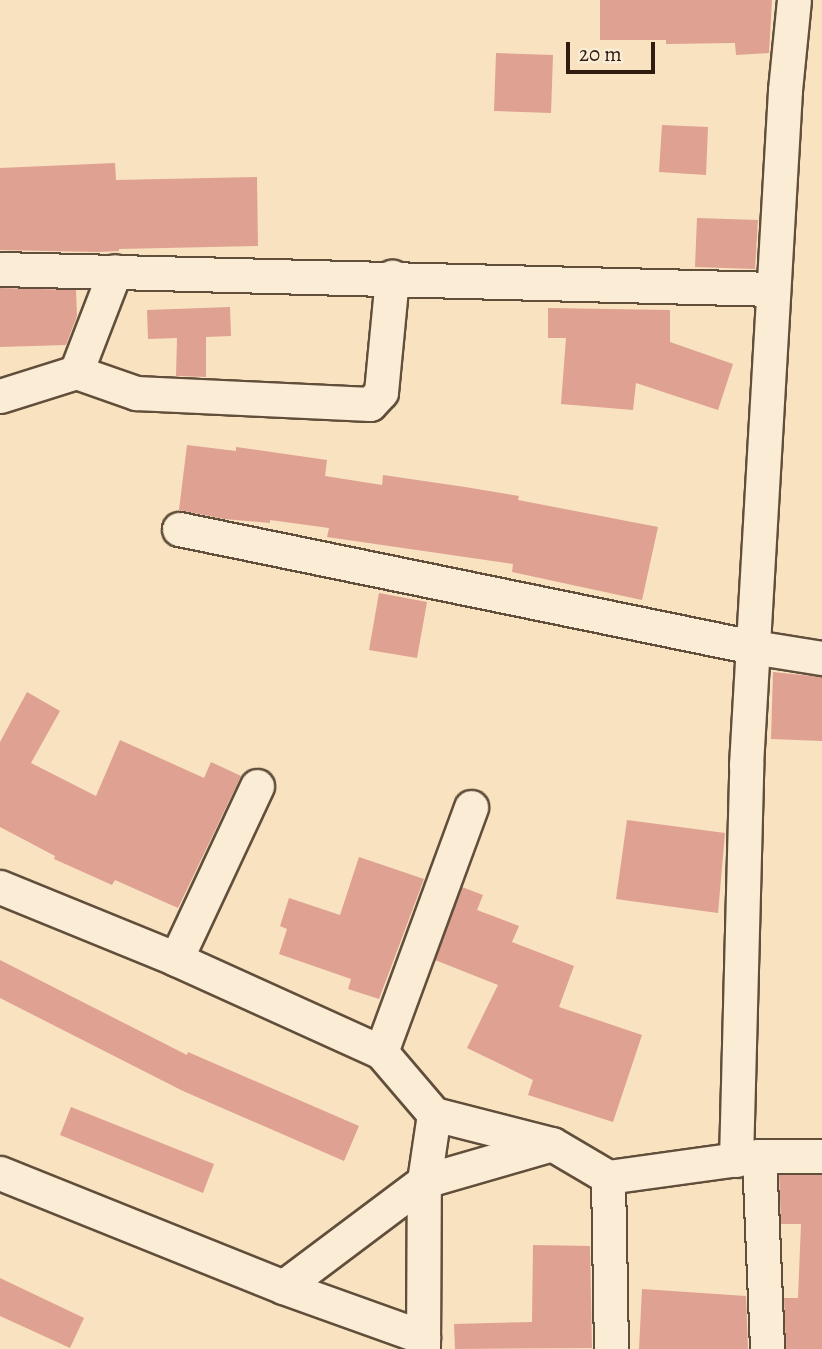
<!DOCTYPE html>
<html>
<head>
<meta charset="utf-8">
<style>
  body { margin:0 }
  #map { position:relative; width:822px; height:1349px; overflow:hidden; background:#f8e2bf; font-family:Alegreya,serif }
  div>[style] { position:absolute }
  .building>* { inset:0; background:#dfa191 }
  .roads { filter:drop-shadow(2px 0 #614e3b) drop-shadow(-2px 0 #614e3b) drop-shadow(0 2px #614e3b) drop-shadow(0 -2px #614e3b) }
  .street>* { height:33px; margin:-16.5px; padding:0 16.5px; transform-origin:16.5px; border-radius:16.5px; background:#faecd5 }
  span { translate:-50% -50%; white-space:nowrap; text-align:center; line-height:1.15; -webkit-text-stroke:5px #faecd5; paint-order:stroke }
  .scale { position:absolute; left:566px; top:42px; width:89px; height:32px; box-sizing:border-box; border:4px solid #2f1c0f; border-top:0; padding-left:9px; font-size:21px; line-height:24px; white-space:nowrap; color:#2f1c0f; -webkit-text-stroke:5px #faecd5; paint-order:stroke }
</style>
</head>
<body>
<div id="map">
  <div class="building">
    <div style="clip-path:polygon(600px 0,772px 0,769px 53px,736px 55px,735px 43px,666px 44px,666px 40px,600px 40px)"></div>
    <div style="clip-path:polygon(496px 53px,553px 55px,551px 113px,494px 111px)"></div>
    <div style="clip-path:polygon(662px 125px,708px 127px,706px 175px,659px 172px)"></div>
    <div style="clip-path:polygon(115px 163px,116px 180px,257px 177px,258px 246px,119px 249px,119px 251px,97px 252px,0 250px,0 168px)"></div>
    <div style="clip-path:polygon(697px 218px,758px 220px,755px 269px,695px 267px)"></div>
    <div style="clip-path:polygon(0 288px,76px 290px,77px 316px,66px 345px,0 347px)"></div>
    <div style="clip-path:polygon(230px 307px,231px 336px,206px 337px,206px 377px,176px 376px,177px 338px,148px 339px,147px 310px)"></div>
    <div style="clip-path:polygon(548px 308px,670px 310px,670px 342px,733px 364px,718px 410px,636px 383px,633px 410px,561px 404px,566px 338px,548px 338px)"></div>
    <div style="clip-path:polygon(187px 445px,236px 451px,236px 447px,327px 460px,325px 476px,382px 485px,383px 475px,465px 487px,519px 496px,518px 500px,658px 527px,642px 600px,512px 572px,513px 564px,327px 537px,329px 528px,270px 520px,270px 523px,224px 519px,179px 510px)"></div>
    <div style="clip-path:polygon(379px 593px,427px 602px,417px 658px,369px 650px)"></div>
    <div style="clip-path:polygon(773px 672px,822px 677px,822px 741px,771px 739px)"></div>
    <div style="clip-path:polygon(27px 692px,60px 711px,31px 763px,96px 796px,120px 740px,204px 778px,211px 762px,241px 776px,178px 908px,115px 880px,112px 885px,54px 859px,55px 856px,0 827px,0 742px)"></div>
    <div style="clip-path:polygon(627px 820px,725px 833px,718px 913px,616px 899px)"></div>
    <div style="clip-path:polygon(359px 857px,424px 879px,379px 999px,348px 989px,351px 979px,279px 954px,287px 929px,280px 926px,289px 898px,340px 915px)"></div>
    <div style="clip-path:polygon(462px 887px,483px 895px,477px 910px,519px 926px,512px 942px,574px 966px,559px 1007px,642px 1035px,613px 1122px,528px 1095px,533px 1080px,467px 1048px,498px 985px,435px 960px)"></div>
    <div style="clip-path:polygon(0 960px,187px 1055px,188px 1052px,359px 1126px,344px 1161px,183px 1091px,0 998px)"></div>
    <div style="clip-path:polygon(71px 1107px,214px 1164px,203px 1193px,60px 1135px)"></div>
    <div style="clip-path:polygon(779px 1175px,822px 1175px,822px 1349px,786px 1349px,784px 1298px,798px 1298px,801px 1224px,781px 1224px)"></div>
    <div style="clip-path:polygon(533px 1245px,590px 1246px,592px 1348px,455px 1349px,454px 1324px,532px 1322px)"></div>
    <div style="clip-path:polygon(0 1278px,84px 1318px,70px 1348px,0 1316px)"></div>
    <div style="clip-path:polygon(642px 1289px,746px 1296px,748px 1349px,639px 1349px)"></div>
  </div>
  <div class="roads">
    <div class="street">
      <div style="left:0;top:269px;width:773px;rotate:1.48deg"></div>
      <div style="left:76px;top:372px;width:64px;rotate:19.3deg"></div>
      <div style="left:136px;top:393px;width:234px;rotate:2.7deg"></div>
      <div style="left:370px;top:404px;width:16px;rotate:-47deg"></div>
      <div style="left:381px;top:392px;width:116px;rotate:-84.5deg"></div>
      <div style="left:0;top:396px;width:80px;rotate:-17.5deg"></div>
      <div style="left:76px;top:372px;width:108px;rotate:-68.9deg"></div>
      <div style="left:179px;top:529px;width:586px;rotate:11.62deg"></div>
      <div style="left:753px;top:647px;width:70px;rotate:9.1deg"></div>
      <div style="left:0;top:887px;width:190px;rotate:22.2deg"></div>
      <div style="left:176px;top:959px;width:225px;rotate:24.4deg"></div>
      <div style="left:381px;top:1052px;width:82px;rotate:49.5deg"></div>
      <div style="left:434px;top:1114px;width:122px;rotate:14.3deg"></div>
      <div style="left:552px;top:1144px;width:65px;rotate:30.5deg"></div>
      <div style="left:608px;top:1177px;width:152px;rotate:-7.9deg"></div>
      <div style="left:759px;top:1156px;width:63px"></div>
      <div style="left:176px;top:959px;width:191px;rotate:-64.9deg"></div>
      <div style="left:381px;top:1052px;width:261px;rotate:-69.8deg"></div>
      <div style="left:759px;top:1156px;width:193px;rotate:87.6deg"></div>
      <div style="left:736px;top:1160px;width:395px;rotate:-88.5deg"></div>
      <div style="left:746px;top:765px;width:676px;rotate:-86.69deg"></div>
      <div style="left:785px;top:90px;width:90px;rotate:-84.3deg"></div>
      <div style="left:0;top:1173px;width:305px;rotate:21.9deg"></div>
      <div style="left:283px;top:1287px;width:149px;rotate:19.7deg"></div>
      <div style="left:608px;top:1177px;width:172px;rotate:89deg"></div>
      <div style="left:283px;top:1287px;width:176px;rotate:-36.9deg"></div>
      <div style="left:424px;top:1181px;width:130px;rotate:-16.1deg"></div>
      <div style="left:423px;top:1349px;width:168px;rotate:-89.7deg"></div>
      <div style="left:424px;top:1181px;width:68px;rotate:-81.5deg"></div>
    </div>
  </div>
  <div class="scale">20 m</div>
</div>
</body>
</html>
